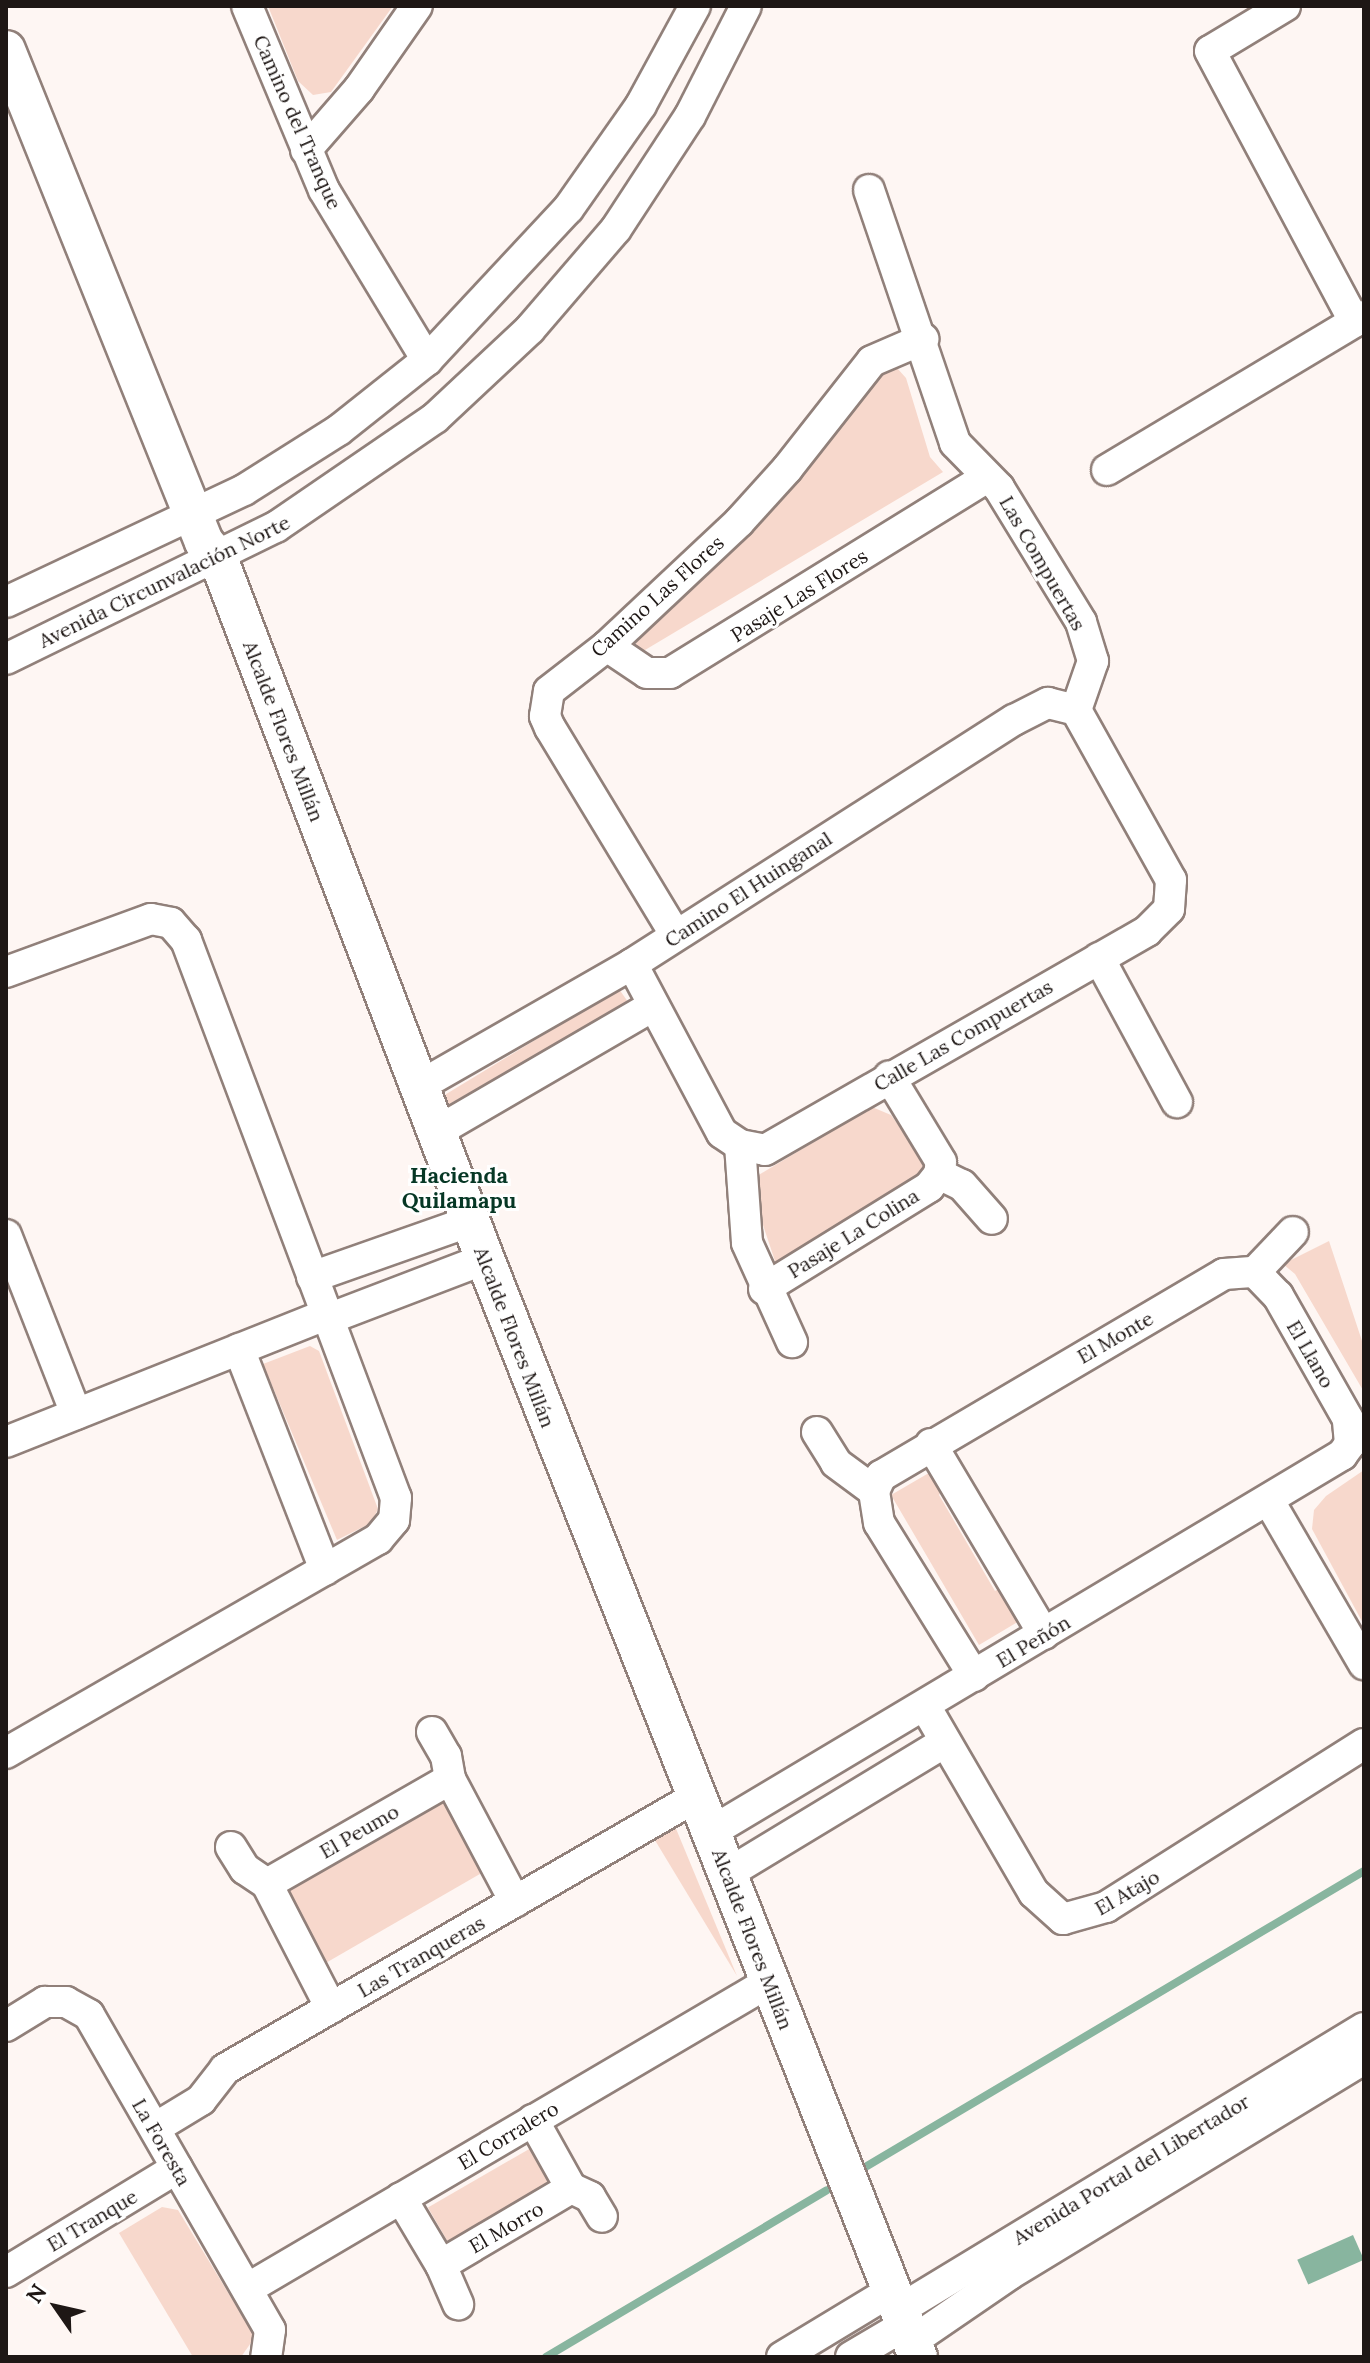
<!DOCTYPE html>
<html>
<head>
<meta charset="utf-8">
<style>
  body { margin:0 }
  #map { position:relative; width:1370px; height:2363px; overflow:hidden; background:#fef6f3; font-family:Lora,serif }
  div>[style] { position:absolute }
  .green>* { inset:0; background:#f7d8cc; transform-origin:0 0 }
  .water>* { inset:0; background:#88b59f; transform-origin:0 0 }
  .stream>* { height:8px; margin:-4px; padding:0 4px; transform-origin:4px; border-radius:4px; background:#88b59f }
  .roads { filter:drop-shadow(2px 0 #91807a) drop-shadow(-2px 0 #91807a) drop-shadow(0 2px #91807a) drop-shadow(0 -2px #91807a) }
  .minor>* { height:30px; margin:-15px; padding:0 15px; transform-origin:15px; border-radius:15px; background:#fff }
  .tertiary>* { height:38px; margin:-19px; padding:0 19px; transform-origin:19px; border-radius:19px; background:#fff }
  span { translate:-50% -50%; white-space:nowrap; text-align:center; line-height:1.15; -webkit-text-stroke:6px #fff; paint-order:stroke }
  .street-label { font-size:20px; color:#1e1715 }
  .neighbourhood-label { font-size:22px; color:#063725; font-weight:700 }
  .frame { position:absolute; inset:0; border:8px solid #1e1715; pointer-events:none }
  .north { position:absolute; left:16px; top:2267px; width:80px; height:80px; -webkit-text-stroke:6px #fff; paint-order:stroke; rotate:304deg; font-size:22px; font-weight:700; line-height:32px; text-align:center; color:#1e1715 }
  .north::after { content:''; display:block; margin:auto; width:28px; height:36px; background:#1e1715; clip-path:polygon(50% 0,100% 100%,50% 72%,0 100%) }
</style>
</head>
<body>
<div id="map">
  <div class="green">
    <i style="clip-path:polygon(268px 6px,393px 6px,331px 92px,313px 95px,298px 81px)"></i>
    <i style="clip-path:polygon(897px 368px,906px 378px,930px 457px,943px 472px,640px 653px,634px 639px,883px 370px)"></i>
    <i style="clip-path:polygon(619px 989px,628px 1002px,446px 1106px,443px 1096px)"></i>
    <i style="clip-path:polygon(872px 1107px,891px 1115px,926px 1163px,915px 1180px,776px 1264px,756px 1204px,757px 1176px)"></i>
    <i style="clip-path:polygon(1329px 1241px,1364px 1347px,1364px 1392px,1295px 1274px,1283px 1264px)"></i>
    <i style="clip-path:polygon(310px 1346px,319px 1351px,378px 1509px,371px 1523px,337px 1540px,263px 1364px)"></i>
    <i style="clip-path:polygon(934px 1470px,944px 1487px,939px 1495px,995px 1591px,1002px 1587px,1021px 1620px,979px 1645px,891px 1495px)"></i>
    <i style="clip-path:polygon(1364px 1470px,1364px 1625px,1312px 1529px,1314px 1510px,1326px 1496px)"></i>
    <i style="left:447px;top:1789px;width:90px;height:198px;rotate:60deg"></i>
    <i style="clip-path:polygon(672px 1819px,737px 1976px,650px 1832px)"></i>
    <i style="left:531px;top:2148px;width:44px;height:119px;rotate:60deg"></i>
    <i style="clip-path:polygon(162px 2207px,178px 2210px,255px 2337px,241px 2357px,193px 2357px,119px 2233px)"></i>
  </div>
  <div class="water">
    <i style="left:1353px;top:2235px;width:27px;height:61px;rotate:66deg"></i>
  </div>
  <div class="stream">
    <i style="left:867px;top:2166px;width:578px;rotate:-30.69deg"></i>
    <i style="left:546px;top:2357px;width:326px;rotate:-30.7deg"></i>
  </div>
  <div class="roads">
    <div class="minor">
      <i style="left:247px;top:6px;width:199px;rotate:67.3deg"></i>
      <i style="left:324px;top:190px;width:199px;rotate:58.8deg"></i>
      <i style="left:1285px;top:6px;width:87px;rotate:149deg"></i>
      <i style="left:1210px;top:51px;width:307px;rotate:61.9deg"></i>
      <i style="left:306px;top:150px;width:81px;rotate:-49deg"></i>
      <i style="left:359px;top:89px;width:101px;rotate:-55.1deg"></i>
      <i style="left:869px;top:190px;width:267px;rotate:71.2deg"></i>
      <i style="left:955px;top:443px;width:63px;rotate:45.6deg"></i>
      <i style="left:999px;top:488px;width:157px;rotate:58.5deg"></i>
      <i style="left:1081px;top:622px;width:41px;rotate:72.9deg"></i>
      <i style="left:1093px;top:661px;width:52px;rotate:109.1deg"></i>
      <i style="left:1107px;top:470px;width:300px;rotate:-30.9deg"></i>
      <i style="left:6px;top:602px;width:263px;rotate:-25.2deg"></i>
      <i style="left:244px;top:490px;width:112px;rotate:-32.3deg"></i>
      <i style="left:339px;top:430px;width:112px;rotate:-38.5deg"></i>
      <i style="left:427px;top:360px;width:207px;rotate:-47deg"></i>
      <i style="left:568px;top:209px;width:127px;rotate:-54.9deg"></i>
      <i style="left:641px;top:105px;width:113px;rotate:-61.4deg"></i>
      <i style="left:607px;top:646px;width:48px;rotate:34deg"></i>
      <i style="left:647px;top:673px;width:23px"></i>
      <i style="left:670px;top:673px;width:373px;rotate:-31.7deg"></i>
      <i style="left:6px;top:659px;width:301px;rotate:-26.1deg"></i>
      <i style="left:276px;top:527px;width:193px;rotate:-34.4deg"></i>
      <i style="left:435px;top:418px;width:130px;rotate:-43.1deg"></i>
      <i style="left:530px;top:329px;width:132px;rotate:-49.3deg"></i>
      <i style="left:616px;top:229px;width:135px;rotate:-56.8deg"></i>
      <i style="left:690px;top:116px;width:123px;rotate:-63deg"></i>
      <i style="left:675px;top:934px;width:241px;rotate:-121.2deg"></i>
      <i style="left:550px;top:728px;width:13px;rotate:-113deg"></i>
      <i style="left:545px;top:716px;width:25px;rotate:-81deg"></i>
      <i style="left:549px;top:691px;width:73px;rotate:-37.8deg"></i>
      <i style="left:607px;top:646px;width:181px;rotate:-43.2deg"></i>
      <i style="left:739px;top:522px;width:72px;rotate:-47.8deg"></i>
      <i style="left:787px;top:469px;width:137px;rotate:-51.8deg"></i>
      <i style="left:872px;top:361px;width:56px;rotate:-23.3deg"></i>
      <i style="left:1099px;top:958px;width:164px;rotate:61.6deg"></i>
      <i style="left:632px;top:964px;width:191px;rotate:62deg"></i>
      <i style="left:722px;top:1133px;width:22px;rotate:34deg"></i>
      <i style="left:740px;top:1145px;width:25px;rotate:11deg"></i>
      <i style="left:765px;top:1150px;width:440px;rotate:-29.8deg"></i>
      <i style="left:1147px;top:931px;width:31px;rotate:-45deg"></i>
      <i style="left:1169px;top:909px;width:29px;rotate:-86deg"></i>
      <i style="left:1171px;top:880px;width:195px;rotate:-119.2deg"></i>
      <i style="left:6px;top:972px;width:154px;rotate:-20.1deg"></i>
      <i style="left:151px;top:919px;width:20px;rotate:11deg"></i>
      <i style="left:171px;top:923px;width:23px;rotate:49deg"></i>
      <i style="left:186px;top:940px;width:596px;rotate:69.38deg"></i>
      <i style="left:396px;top:1498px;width:22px;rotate:95deg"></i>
      <i style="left:394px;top:1520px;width:25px;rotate:130deg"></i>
      <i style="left:378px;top:1539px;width:429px;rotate:150.1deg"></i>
      <i style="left:421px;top:1085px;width:243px;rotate:-29.8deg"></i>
      <i style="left:632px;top:964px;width:453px;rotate:-32.6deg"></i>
      <i style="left:1014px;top:720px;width:38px;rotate:-27deg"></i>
      <i style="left:1048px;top:703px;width:29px;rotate:14deg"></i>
      <i style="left:438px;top:1131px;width:249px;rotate:-30.2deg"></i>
      <i style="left:740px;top:1145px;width:98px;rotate:85.9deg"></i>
      <i style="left:747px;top:1243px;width:109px;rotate:65.6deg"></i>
      <i style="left:939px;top:1174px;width:25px;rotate:26deg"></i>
      <i style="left:962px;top:1185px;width:45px;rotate:48.6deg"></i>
      <i style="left:6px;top:1235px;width:192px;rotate:68.6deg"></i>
      <i style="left:1255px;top:1272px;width:55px;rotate:-46.5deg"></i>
      <i style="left:312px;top:1277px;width:169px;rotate:-19.4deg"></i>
      <i style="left:764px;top:1289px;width:194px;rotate:-31.7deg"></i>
      <i style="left:929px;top:1187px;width:16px;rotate:-52deg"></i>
      <i style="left:939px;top:1174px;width:12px;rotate:-81deg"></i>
      <i style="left:941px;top:1162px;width:100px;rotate:-121.2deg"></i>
      <i style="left:328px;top:1319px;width:168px;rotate:-20.9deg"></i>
      <i style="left:239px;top:1349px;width:237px;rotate:68.7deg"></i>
      <i style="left:817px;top:1432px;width:36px;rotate:58deg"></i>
      <i style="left:836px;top:1463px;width:47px;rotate:36.4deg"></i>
      <i style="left:6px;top:1442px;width:346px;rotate:-21.7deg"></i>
      <i style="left:931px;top:1444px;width:221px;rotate:59.3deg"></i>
      <i style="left:1269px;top:1501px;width:189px;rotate:59.8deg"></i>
      <i style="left:974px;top:1676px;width:180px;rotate:-121.8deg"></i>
      <i style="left:879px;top:1523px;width:32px;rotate:-99deg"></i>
      <i style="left:874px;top:1491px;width:17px;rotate:-65deg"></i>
      <i style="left:881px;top:1476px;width:398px;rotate:-30.5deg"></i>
      <i style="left:1224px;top:1274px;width:31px;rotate:-4deg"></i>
      <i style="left:925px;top:1706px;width:216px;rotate:59.8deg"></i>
      <i style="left:1034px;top:1893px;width:39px;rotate:42deg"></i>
      <i style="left:1063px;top:1919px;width:45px;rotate:-15.6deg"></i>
      <i style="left:1106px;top:1907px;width:305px;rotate:-32.3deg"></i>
      <i style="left:432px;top:1732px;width:28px;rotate:60deg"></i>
      <i style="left:446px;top:1756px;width:23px;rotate:80deg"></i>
      <i style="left:711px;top:1832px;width:735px;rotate:-30.86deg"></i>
      <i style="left:1342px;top:1455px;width:14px;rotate:-54deg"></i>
      <i style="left:1350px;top:1444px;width:25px;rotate:-95deg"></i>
      <i style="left:1348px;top:1419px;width:142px;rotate:-119.6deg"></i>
      <i style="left:1278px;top:1296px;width:33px;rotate:-134deg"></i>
      <i style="left:231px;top:1847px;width:26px;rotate:58deg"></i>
      <i style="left:245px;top:1869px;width:27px;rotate:34deg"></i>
      <i style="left:727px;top:1874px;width:255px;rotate:-31.2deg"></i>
      <i style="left:331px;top:2008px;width:140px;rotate:-117.3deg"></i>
      <i style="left:267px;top:1884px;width:211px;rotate:-29.8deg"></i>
      <i style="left:450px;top:1779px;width:139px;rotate:62.1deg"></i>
      <i style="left:6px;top:2026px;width:46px;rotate:-31.6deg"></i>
      <i style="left:45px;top:2002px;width:21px"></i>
      <i style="left:66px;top:2002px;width:26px;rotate:29deg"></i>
      <i style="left:89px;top:2015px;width:363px;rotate:60.1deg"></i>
      <i style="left:270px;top:2330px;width:27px;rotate:98deg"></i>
      <i style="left:155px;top:2128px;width:54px;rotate:-31.3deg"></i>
      <i style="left:201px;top:2100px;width:39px;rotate:-52deg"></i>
      <i style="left:225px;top:2069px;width:547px;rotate:-30.03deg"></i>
      <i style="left:571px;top:2188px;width:21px;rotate:25deg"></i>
      <i style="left:590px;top:2197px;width:23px;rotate:59deg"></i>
      <i style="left:401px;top:2198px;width:78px;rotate:59.2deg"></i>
      <i style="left:441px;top:2265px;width:151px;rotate:-30.6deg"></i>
      <i style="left:571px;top:2188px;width:78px;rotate:-119.2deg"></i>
      <i style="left:441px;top:2265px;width:43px;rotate:66.4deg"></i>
      <i style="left:6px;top:2272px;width:200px;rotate:-31.3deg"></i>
      <i style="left:247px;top:2289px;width:606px;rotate:-30.46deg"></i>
      <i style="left:899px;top:2310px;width:544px;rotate:-31.23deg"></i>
      <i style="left:911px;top:2342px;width:120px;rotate:-34.5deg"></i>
      <i style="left:1010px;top:2274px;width:414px;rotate:-31.3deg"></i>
      <i style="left:782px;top:2357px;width:127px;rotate:-31.2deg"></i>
      <i style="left:851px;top:2357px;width:63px;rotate:-30.7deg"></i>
    </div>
    <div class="tertiary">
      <i style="left:6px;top:50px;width:530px;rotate:68.08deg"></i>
      <i style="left:204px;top:542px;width:21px;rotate:49deg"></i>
      <i style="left:218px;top:558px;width:750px;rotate:69.15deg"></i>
      <i style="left:485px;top:1259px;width:1180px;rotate:68.48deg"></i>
    </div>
  </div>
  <div class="street-label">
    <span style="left:298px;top:122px;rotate:66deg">Camino del Tranque</span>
    <span style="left:1043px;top:563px;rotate:60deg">Las Compuertas</span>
    <span style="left:164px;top:581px;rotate:-26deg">Avenida Circunvalación Norte</span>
    <span style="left:799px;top:595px;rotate:-32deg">Pasaje Las Flores</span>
    <span style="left:657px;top:596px;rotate:-42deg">Camino Las Flores</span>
    <span style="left:284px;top:731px;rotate:69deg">Alcalde Flores Millán</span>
    <span style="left:748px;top:889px;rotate:-33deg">Camino El Huinganal</span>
    <span style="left:963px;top:1035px;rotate:-30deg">Calle Las Compuertas</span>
    <span style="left:853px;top:1233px;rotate:-32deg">Pasaje La Colina</span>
    <span style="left:515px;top:1337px;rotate:69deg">Alcalde Flores Millán</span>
    <span style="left:1115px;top:1337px;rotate:-30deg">El Monte</span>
    <span style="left:1311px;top:1354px;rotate:60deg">El Llano</span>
    <span style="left:1033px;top:1641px;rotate:-31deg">El Peñón</span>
    <span style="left:359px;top:1831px;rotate:-30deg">El Peumo</span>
    <span style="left:1127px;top:1892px;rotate:-30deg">El Atajo</span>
    <span style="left:753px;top:1939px;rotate:69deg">Alcalde Flores Millán</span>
    <span style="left:421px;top:1956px;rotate:-30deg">Las Tranqueras</span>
    <span style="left:508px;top:2135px;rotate:-31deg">El Corralero</span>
    <span style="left:162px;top:2142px;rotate:60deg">La Foresta</span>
    <span style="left:1131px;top:2169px;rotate:-31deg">Avenida Portal del Libertador</span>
    <span style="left:92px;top:2220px;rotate:-31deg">El Tranque</span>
    <span style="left:506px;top:2227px;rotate:-30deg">El Morro</span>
  </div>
  <div class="neighbourhood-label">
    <span style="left:459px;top:1188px">Hacienda<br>Quilamapu</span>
  </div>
  <div class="frame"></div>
  <div class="north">N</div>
</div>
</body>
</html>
